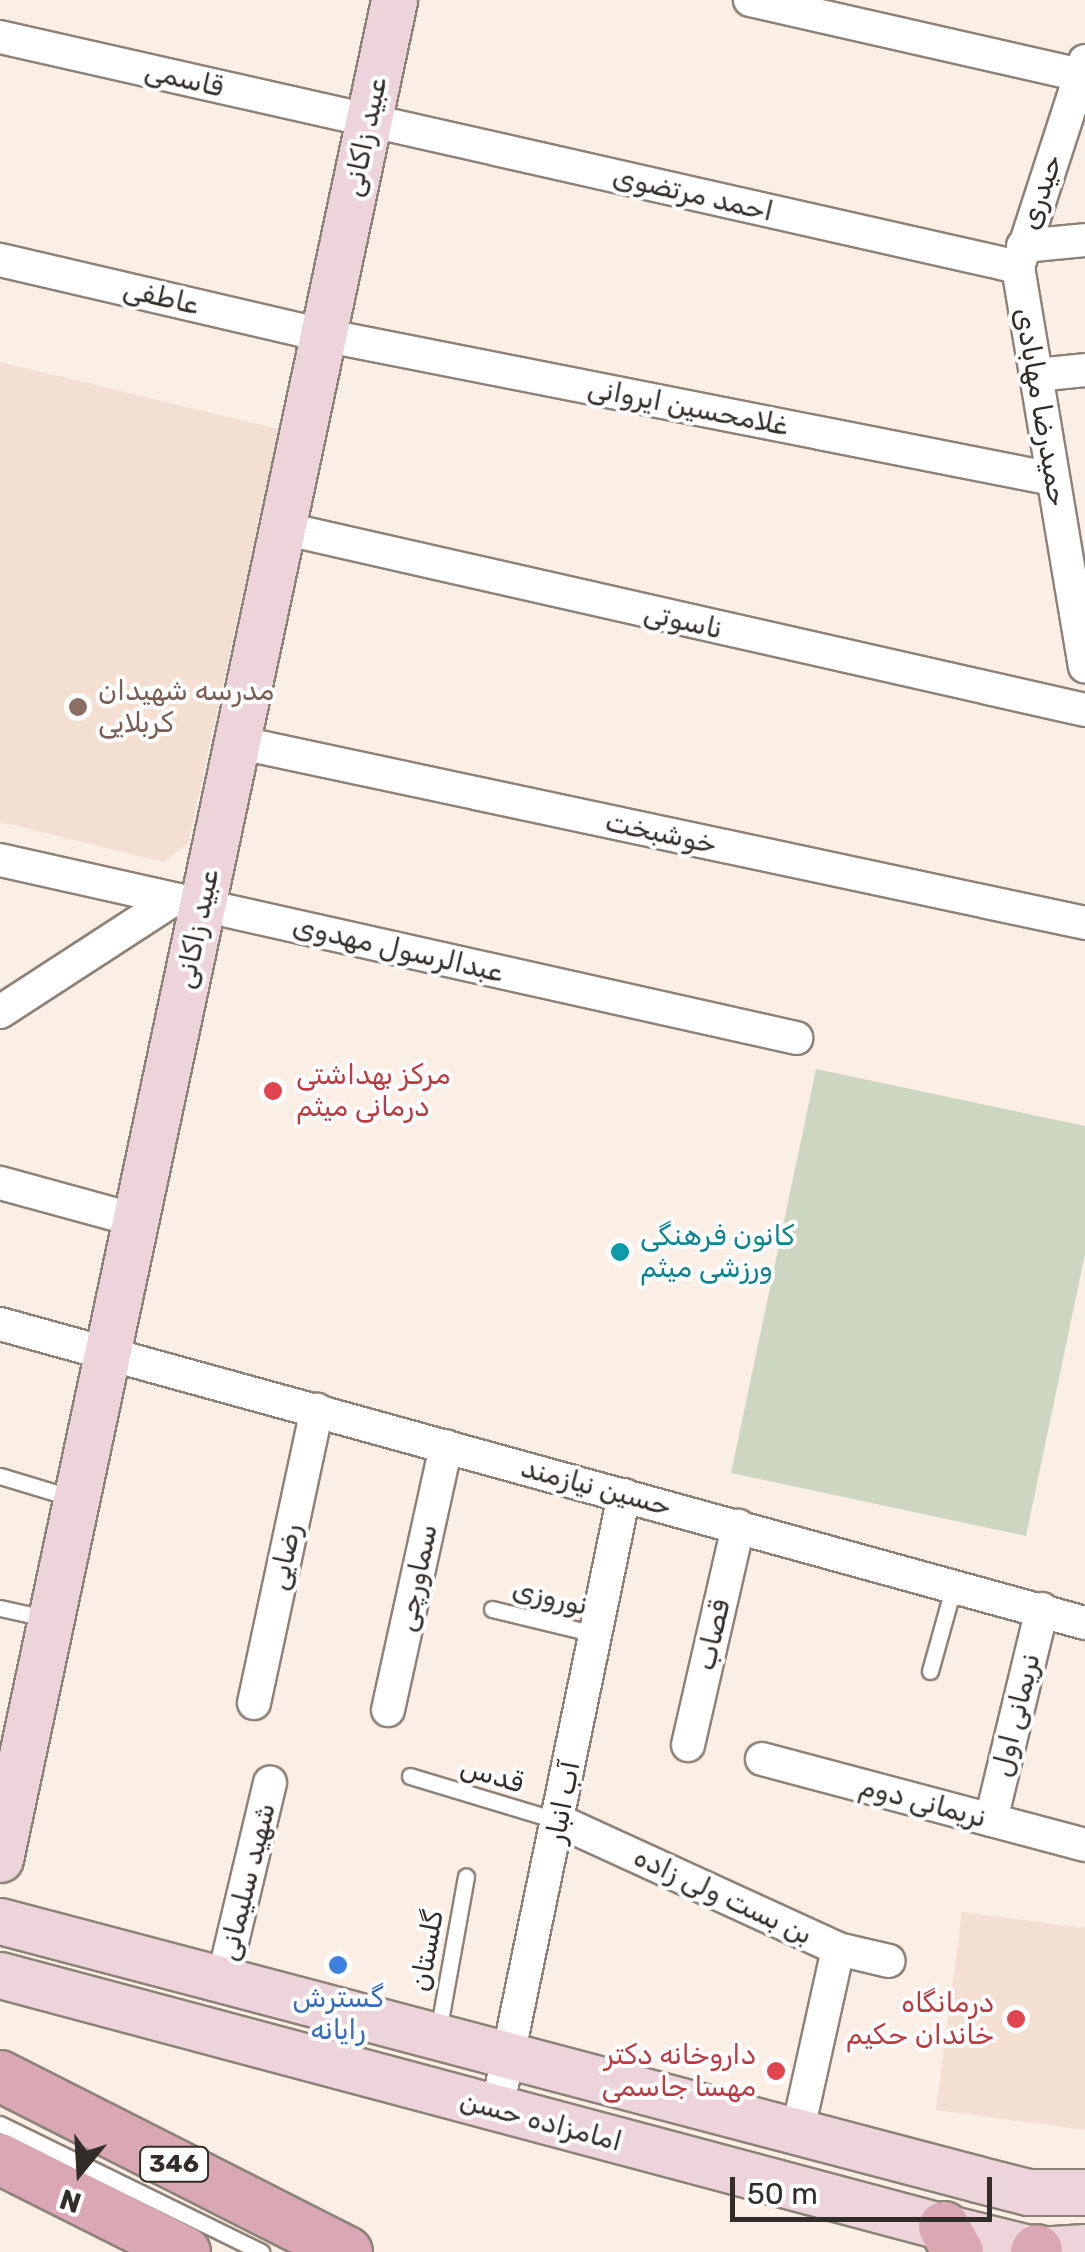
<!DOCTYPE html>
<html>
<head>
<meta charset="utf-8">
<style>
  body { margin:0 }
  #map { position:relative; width:1085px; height:2252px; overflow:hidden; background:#fbeee4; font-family:Rubik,"Noto Sans Arabic",sans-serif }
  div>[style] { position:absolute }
  .built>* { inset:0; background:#f3e0d2 }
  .green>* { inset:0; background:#cdd6c0 }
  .roads { filter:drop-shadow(2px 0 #8d8279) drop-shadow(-2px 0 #8d8279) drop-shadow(0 2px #8d8279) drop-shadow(0 -2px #8d8279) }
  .lane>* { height:15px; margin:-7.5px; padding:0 7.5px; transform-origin:7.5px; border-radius:7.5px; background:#fff }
  .street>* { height:32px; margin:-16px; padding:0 16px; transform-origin:16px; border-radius:16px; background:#fff }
  .secondary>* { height:45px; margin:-22.5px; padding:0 22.5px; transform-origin:22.5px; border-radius:22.5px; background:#edd4da }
  .primary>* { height:50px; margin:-25px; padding:0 25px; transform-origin:25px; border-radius:25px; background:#daa8b5 }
  .dots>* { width:28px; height:28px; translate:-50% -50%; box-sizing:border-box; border:5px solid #fff; border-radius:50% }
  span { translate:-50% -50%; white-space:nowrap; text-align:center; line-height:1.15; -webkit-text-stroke:8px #fff; paint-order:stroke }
  .shield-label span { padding:2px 8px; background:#fff; border:2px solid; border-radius:8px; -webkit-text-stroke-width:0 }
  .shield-label { font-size:25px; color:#322d29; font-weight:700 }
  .street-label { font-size:28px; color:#322d29 }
  .education-label { font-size:28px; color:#785e54 }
  .left { translate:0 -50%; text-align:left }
  .health-label { font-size:28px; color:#be3a42 }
  .right { translate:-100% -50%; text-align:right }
  .culture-label { font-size:28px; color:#0d838f }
  .shop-label { font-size:28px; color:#366cbe }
  .north { position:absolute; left:30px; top:2122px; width:100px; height:100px; -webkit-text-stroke:8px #fff; paint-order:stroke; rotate:198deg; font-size:28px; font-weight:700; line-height:40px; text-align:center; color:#322d29 }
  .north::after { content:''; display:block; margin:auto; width:35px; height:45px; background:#322d29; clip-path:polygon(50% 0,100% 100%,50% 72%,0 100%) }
  .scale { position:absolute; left:730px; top:2177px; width:262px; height:45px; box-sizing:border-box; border:5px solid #322d29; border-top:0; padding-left:12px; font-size:30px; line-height:35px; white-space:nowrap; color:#322d29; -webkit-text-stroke:8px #fff; paint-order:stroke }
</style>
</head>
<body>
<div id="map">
  <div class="built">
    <i style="clip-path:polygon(0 362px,279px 429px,188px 844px,163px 862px,0 822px)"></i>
    <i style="clip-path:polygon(962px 1912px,1085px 1928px,1085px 2130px,936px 2110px)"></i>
  </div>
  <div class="green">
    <i style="clip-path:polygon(816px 1069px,1085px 1126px,1085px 1254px,1026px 1536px,731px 1473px)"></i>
  </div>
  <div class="roads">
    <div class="lane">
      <i style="left:0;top:1476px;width:76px;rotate:16.8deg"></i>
      <i style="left:0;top:1608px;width:46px;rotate:12.5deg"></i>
      <i style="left:492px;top:1609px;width:106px;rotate:13.6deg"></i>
      <i style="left:930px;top:1671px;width:89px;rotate:-74.4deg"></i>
      <i style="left:410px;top:1776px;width:156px;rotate:16.8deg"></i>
      <i style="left:438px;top:2032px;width:158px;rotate:-79.8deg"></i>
      <i style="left:0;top:2124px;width:291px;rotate:26.1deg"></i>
    </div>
    <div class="street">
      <i style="left:750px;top:0;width:338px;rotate:12.8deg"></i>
      <i style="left:0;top:37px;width:1044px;rotate:12.73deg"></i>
      <i style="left:1085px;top:61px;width:217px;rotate:108deg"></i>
      <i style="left:1018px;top:267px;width:405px;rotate:80.5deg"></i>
      <i style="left:1023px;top:246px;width:62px;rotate:-5.5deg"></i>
      <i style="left:0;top:260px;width:332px;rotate:13.1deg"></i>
      <i style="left:323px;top:335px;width:744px;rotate:11.16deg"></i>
      <i style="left:1036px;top:375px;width:49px;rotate:-5.8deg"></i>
      <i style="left:282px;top:528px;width:823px;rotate:12.77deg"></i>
      <i style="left:236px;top:742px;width:868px;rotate:12.03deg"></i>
      <i style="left:0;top:860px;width:816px;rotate:12.6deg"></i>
      <i style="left:0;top:1012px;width:207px;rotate:-33deg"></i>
      <i style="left:0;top:1183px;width:140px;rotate:15.3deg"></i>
      <i style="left:0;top:1324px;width:1125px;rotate:15.41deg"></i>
      <i style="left:254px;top:1703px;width:300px;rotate:-77.9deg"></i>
      <i style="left:388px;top:1710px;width:270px;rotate:-77.6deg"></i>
      <i style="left:688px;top:1745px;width:225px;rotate:-77.1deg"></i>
      <i style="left:762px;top:1759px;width:334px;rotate:14.9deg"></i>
      <i style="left:991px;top:1820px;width:217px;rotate:-76.4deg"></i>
      <i style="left:559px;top:1821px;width:307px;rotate:24.6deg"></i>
      <i style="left:838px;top:1949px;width:52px;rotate:13.2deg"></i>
      <i style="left:223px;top:1980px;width:203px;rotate:-76.6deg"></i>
      <i style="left:497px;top:2109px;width:627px;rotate:-78.31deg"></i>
      <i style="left:797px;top:2134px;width:189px;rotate:-77.5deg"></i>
    </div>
    <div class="secondary">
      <i style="left:0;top:1859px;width:1900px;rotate:-78.03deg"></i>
      <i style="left:0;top:1921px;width:1010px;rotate:14.79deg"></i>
      <i style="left:977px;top:2179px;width:53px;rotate:14.3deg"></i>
      <i style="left:1028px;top:2192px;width:57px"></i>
      <i style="left:0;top:1975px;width:977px;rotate:14.95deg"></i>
      <i style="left:944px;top:2227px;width:96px;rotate:13.9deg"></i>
      <i style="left:1037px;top:2250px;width:48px;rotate:-3.6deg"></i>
    </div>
    <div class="primary">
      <i style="left:0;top:2076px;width:389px;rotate:26.9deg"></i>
      <i style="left:0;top:2159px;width:207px;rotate:26.7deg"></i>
      <i style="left:944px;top:2227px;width:29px;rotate:61deg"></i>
      <i style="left:1036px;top:2252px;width:2px;rotate:-63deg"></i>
    </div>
  </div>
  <div class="dots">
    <i style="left:78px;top:707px;background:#8d6e63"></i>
    <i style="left:273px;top:1091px;background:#e0444e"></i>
    <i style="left:620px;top:1252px;background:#0f9aa8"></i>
    <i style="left:338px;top:1965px;background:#3f7fe0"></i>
    <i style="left:1016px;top:2019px;background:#e0444e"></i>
    <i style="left:776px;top:2071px;background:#e0444e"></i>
  </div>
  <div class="shield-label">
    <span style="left:174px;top:2164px">346</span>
  </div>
  <div class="street-label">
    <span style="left:184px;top:79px;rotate:13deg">قاسمی</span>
    <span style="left:365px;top:137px;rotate:-78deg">عبید زاکانی</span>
    <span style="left:1041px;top:192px;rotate:-71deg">حیدری</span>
    <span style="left:693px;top:194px;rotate:13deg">احمد مرتضوی</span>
    <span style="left:161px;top:297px;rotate:13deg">عاطفی</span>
    <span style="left:688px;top:407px;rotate:11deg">غلامحسین ایروانی</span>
    <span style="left:1041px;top:407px;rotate:80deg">حمیدرضا مهابادی</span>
    <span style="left:683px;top:621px;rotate:13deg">ناسوتی</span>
    <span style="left:661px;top:833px;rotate:12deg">خوشبخت</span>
    <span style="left:197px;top:929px;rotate:-78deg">عبید زاکانی</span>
    <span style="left:398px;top:949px;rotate:13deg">عبدالرسول مهدوی</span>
    <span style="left:596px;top:1487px;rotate:15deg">حسین نیازمند</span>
    <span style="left:285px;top:1557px;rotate:-78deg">رضایی</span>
    <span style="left:417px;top:1578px;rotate:-78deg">سماورچی</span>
    <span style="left:550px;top:1597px;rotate:14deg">نوروزی</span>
    <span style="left:713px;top:1635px;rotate:-77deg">قصاب</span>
    <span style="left:1016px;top:1715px;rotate:-76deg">نریمانی اول</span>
    <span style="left:492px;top:1775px;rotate:17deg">قدس</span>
    <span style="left:563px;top:1802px;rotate:-79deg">آب انبار</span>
    <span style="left:923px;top:1802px;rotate:15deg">نریمانی دوم</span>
    <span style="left:247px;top:1882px;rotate:-76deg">شهید سلیمانی</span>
    <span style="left:723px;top:1896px;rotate:25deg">بن بست ولی زاده</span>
    <span style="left:427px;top:1951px;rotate:-80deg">گلستان</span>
    <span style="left:541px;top:2121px;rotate:15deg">امامزاده حسن</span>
  </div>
  <div class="education-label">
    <span class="left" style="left:98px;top:707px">مدرسه شهیدان<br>کربلایی</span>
  </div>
  <div class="health-label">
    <span class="left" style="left:296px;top:1091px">مرکز بهداشتی<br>درمانی میثم</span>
    <span class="right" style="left:994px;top:2019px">درمانگاه<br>خاندان حکیم</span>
    <span class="right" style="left:756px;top:2071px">داروخانه دکتر<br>مهسا جاسمی</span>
  </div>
  <div class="culture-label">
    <span class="left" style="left:640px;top:1252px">کانون فرهنگی<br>ورزشی میثم</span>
  </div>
  <div class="shop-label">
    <span style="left:338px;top:2014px">گسترش<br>رایانه</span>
  </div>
  <div class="north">N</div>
  <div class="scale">50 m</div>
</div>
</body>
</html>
